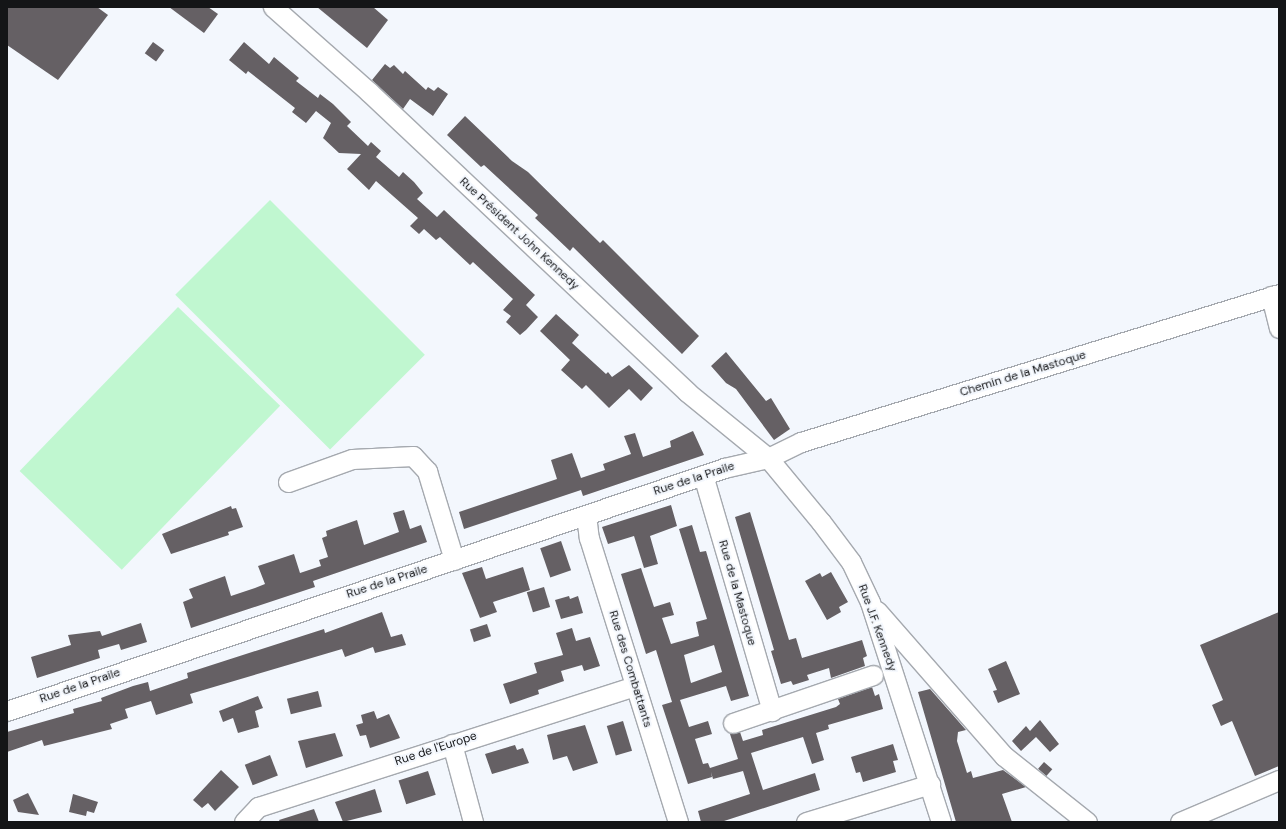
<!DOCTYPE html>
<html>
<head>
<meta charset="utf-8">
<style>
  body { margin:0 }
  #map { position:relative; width:1286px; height:829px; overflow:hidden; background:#f3f7fd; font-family:"DM Sans",sans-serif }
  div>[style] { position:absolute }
  .green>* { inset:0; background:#c0f7d0; transform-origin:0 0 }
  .building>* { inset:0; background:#656064; transform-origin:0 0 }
  .roads { filter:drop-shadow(1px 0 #a5a9af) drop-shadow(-1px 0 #a5a9af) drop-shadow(0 1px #a5a9af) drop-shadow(0 -1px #a5a9af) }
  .minor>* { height:19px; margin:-9.5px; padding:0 9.5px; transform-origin:9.5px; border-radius:9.5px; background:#fff }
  span { translate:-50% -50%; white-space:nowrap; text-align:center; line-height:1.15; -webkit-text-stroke:4px #f3f7fd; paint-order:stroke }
  .street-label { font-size:12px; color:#141517 }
  .frame { position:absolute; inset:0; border:8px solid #141517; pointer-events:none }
</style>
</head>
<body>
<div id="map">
  <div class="green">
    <i style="left:270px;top:200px;width:219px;height:134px;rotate:45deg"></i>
    <i style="left:178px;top:307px;width:142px;height:228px;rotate:44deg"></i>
  </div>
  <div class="building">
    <i style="clip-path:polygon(7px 7px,97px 7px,108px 15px,58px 80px,7px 45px)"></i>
    <i style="clip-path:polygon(169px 7px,208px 7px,218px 14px,204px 33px)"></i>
    <i style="clip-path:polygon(317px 7px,373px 7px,388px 20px,367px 48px)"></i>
    <i style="left:153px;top:42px;width:14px;height:14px;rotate:36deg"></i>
    <i style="clip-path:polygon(244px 42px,269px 64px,274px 57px,299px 78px,296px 81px,318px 98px,320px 94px,333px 104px,351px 122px,347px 126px,368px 146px,371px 142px,381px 151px,376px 157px,399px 177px,403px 172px,414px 182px,423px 193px,417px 199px,437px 217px,444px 210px,535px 295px,526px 305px,538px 317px,526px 330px,520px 335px,506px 322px,511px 316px,503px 310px,513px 299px,473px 262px,470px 265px,440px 237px,436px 240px,424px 229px,419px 234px,410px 226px,418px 218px,376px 181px,369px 190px,347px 169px,361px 154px,339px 153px,323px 138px,331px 123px,316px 111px,306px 123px,292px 112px,295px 108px,248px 71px,246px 74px,229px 60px)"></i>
    <i style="clip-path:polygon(385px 64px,390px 68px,394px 65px,403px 74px,405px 71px,426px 90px,428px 87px,434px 91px,438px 87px,448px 94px,433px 116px,410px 99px,403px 109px,372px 80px)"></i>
    <i style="clip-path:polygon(465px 116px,512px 161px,528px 172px,600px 243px,603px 240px,699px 336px,682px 354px,573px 247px,570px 251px,550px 232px,535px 218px,538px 215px,484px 165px,481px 167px,447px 135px)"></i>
    <i style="clip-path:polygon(556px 314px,579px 335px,572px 343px,606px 374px,608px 372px,612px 377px,629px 365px,653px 388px,641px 401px,629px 389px,609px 408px,586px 385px,582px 389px,561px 370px,570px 360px,540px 331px)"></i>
    <i style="clip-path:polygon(726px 352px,766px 401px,771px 398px,790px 429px,774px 440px,736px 389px,726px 383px,711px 366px)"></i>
    <i style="clip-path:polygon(693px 431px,704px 455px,583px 496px,581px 490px,464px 529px,459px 512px,557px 479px,551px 460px,572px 453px,581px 478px,605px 470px,603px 464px,631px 454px,624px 436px,635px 433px,643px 457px,671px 447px,670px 441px)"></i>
    <i style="clip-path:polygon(671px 505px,677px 526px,650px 536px,658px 564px,644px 568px,634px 536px,608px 544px,602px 527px)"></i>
    <i style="clip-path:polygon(231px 506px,232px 509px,236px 508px,243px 527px,228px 532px,229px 535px,171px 554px,162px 534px)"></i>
    <i style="clip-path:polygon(404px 510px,410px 529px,421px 525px,427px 542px,313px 581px,315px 587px,191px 628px,183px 602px,193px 598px,189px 589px,225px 576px,231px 596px,255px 588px,265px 584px,258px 566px,294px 554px,300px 573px,321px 566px,319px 560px,328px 557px,322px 538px,327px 536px,326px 531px,357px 520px,364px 545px,399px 532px,393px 513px)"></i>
    <i style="clip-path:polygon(750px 512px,789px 640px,796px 638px,802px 658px,862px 640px,867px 656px,863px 658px,865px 666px,831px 678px,829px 668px,807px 675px,809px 680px,793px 685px,791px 681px,781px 684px,771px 651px,774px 650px,735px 517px)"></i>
    <i style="clip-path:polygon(evenodd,692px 525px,700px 552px,706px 551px,749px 696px,731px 701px,726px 686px,680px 700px,689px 727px,708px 721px,712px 734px,695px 739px,703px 764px,708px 763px,710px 768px,738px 759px,730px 734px,740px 732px,743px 741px,763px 735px,762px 730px,836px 707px,840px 704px,838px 699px,872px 687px,875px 696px,879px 694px,883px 709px,828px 725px,829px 729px,816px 733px,824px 760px,812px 764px,803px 737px,751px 753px,763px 790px,815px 773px,820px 790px,721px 822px,701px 822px,698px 811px,750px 794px,743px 771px,713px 779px,711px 772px,712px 777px,688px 784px,662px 705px,672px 702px,656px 650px,646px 654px,621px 574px,641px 568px,654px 607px,670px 602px,674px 615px,662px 618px,671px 644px,699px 636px,696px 622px,707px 619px,679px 529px,692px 525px,714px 645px,722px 672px,691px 683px,684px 655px,714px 645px)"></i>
    <i style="left:561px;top:541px;width:31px;height:22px;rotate:71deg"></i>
    <i style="clip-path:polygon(482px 567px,486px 579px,523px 567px,530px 590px,493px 602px,497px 612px,480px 618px,462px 573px)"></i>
    <i style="clip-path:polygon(831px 572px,848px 602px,839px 607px,841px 612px,827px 620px,805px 581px,820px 573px,822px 577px)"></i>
    <i style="left:544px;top:587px;width:21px;height:18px;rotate:73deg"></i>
    <i style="clip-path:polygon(569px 596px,570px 599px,578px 596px,583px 613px,561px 619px,555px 600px)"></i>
    <i style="clip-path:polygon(382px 612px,391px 637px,402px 634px,406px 645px,375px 653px,373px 647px,345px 657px,342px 649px,190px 694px,193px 703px,156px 715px,151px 701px,125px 709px,128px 718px,110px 724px,112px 729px,44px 746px,42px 740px,7px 752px,7px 732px,74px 713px,73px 709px,102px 701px,101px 698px,133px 686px,148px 682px,150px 691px,188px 678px,187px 673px,324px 629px,325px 633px)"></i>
    <i style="clip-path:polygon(1279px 612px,1279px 766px,1255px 776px,1232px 721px,1221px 726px,1212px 705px,1223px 700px,1200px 645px)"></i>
    <i style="clip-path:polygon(141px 623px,147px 642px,121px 650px,119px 644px,98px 650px,100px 658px,37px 678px,31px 657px,71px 645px,68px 635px,100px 631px,102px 636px)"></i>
    <i style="left:487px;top:624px;width:13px;height:18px;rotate:72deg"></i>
    <i style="clip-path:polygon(572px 628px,576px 641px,590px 637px,600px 666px,584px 671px,582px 665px,561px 671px,564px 681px,538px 690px,539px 694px,510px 704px,503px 684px,537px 673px,534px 663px,563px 655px,556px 633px)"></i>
    <i style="clip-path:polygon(1006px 661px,1020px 694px,998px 703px,993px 691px,997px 690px,988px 669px)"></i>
    <i style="clip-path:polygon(930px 689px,966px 730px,958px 732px,957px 741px,967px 773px,971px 771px,973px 778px,1003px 770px,1026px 787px,1002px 794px,1012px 822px,956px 822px,918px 692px)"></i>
    <i style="left:318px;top:691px;width:16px;height:32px;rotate:76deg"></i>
    <i style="clip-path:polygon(258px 696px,263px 708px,255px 711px,259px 727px,238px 733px,233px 718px,223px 722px,219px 711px)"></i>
    <i style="clip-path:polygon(374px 711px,377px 719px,389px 714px,400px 738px,370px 748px,366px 735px,360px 736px,356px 725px,363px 723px,361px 715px)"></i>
    <i style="clip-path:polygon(1040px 720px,1059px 744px,1050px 752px,1036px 737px,1021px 751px,1012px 741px,1026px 726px,1030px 731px)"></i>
    <i style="left:623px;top:721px;width:31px;height:17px;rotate:73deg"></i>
    <i style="clip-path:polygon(585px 725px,598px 763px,573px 771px,567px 756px,553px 760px,547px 735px)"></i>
    <i style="clip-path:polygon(335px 733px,343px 756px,306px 768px,298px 741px)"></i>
    <i style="clip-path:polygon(893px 744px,898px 760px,893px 761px,896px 772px,863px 782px,860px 772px,856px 773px,851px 757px)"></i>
    <i style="clip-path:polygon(515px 745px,517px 750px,523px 748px,529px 763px,492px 774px,485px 754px)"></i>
    <i style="left:270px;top:755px;width:22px;height:27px;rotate:69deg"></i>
    <i style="left:1044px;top:762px;width:11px;height:9px;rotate:41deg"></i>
    <i style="clip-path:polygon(221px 770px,239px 787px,215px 811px,208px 803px,202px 808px,193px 800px)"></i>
    <i style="left:428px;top:771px;width:25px;height:31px;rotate:72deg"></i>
    <i style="clip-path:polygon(375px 789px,382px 812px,343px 822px,335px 802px)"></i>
    <i style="clip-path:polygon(28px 793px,39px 815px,18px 812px,13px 800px)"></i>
    <i style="clip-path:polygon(73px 794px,98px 802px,94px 813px,87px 811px,86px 816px,69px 812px)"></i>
    <i style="clip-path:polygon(314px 809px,319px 822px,280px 822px,279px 820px)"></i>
  </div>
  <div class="roads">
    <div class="minor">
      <i style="left:273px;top:7px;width:128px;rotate:41.5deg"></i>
      <i style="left:369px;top:92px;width:437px;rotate:43.3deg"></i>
      <i style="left:687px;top:392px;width:104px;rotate:39.2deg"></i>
      <i style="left:768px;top:458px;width:83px;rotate:50.4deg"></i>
      <i style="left:821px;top:522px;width:50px;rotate:53.1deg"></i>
      <i style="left:851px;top:562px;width:44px;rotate:64.6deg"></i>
      <i style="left:870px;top:602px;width:231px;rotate:72.1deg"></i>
      <i style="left:1271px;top:296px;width:33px;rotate:76deg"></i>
      <i style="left:703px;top:475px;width:246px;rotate:73.7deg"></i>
      <i style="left:288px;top:482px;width:68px;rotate:-19.8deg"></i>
      <i style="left:352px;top:459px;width:61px;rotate:-2.8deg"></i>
      <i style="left:413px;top:456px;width:21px;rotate:47deg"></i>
      <i style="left:427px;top:471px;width:93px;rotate:73.1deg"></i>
      <i style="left:586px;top:515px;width:23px;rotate:83deg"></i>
      <i style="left:589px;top:538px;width:298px;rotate:72.6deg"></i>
      <i style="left:877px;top:611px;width:193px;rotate:48.8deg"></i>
      <i style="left:1004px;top:756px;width:106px;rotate:38.5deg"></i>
      <i style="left:7px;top:711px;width:757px;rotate:-18.72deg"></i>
      <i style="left:724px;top:468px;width:45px;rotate:-12.8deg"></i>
      <i style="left:768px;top:458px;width:37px;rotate:-26deg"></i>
      <i style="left:801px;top:442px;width:500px;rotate:-17.2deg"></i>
      <i style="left:733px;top:723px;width:148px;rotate:-18.9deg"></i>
      <i style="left:452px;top:744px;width:81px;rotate:74.9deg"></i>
      <i style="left:244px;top:822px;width:21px;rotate:-47deg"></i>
      <i style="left:258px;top:807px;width:395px;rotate:-17.8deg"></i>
      <i style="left:806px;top:822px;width:130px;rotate:-17deg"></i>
      <i style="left:1180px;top:822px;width:108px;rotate:-23deg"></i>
    </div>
  </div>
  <div class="street-label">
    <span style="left:519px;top:234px;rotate:43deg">Rue Président John Kennedy</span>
    <span style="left:1023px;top:374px;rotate:-17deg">Chemin de la Mastoque</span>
    <span style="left:694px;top:479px;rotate:-18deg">Rue de la Praile</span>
    <span style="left:387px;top:582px;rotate:-18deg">Rue de la Praile</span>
    <span style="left:737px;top:593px;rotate:74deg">Rue de la Mastoque</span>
    <span style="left:877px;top:628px;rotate:70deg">Rue J.F. Kennedy</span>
    <span style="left:630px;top:669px;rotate:73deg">Rue des Combattants</span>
    <span style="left:80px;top:686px;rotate:-19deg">Rue de la Praile</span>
    <span style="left:436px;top:749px;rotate:-18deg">Rue de l'Europe</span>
  </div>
  <div class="frame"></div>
</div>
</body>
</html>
